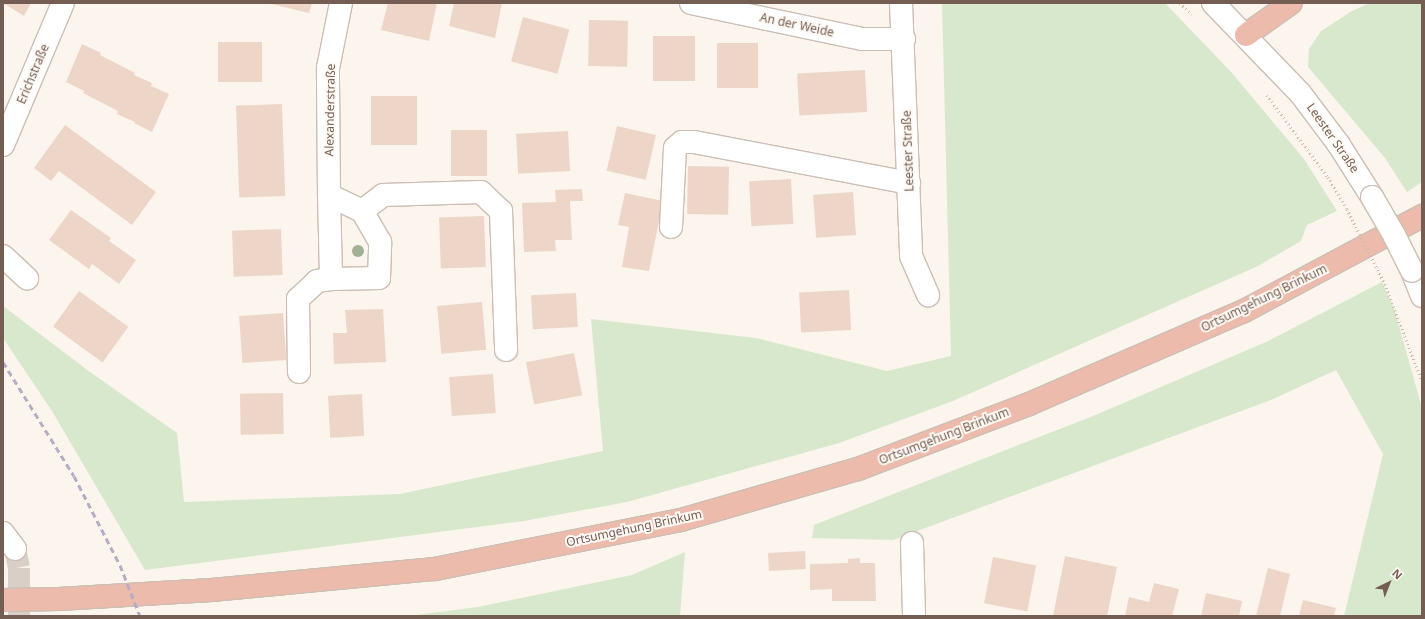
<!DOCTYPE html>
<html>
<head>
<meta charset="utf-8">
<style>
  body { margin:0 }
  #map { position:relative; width:1425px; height:619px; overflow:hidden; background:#fbf5ed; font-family:"Noto Sans",sans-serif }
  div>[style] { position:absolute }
  .green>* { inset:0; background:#d8e8cd }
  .building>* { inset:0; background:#edd6c8; transform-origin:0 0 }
  .minor-tunnel>* { height:22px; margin-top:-11px; transform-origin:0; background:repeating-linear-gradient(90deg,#d9cfc6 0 22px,transparent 0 33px) }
  .path>* { height:2.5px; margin-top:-1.25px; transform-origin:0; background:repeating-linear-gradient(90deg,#d3b9aa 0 1px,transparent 0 4px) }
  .roads { filter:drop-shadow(1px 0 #cdbeb4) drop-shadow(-1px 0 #cdbeb4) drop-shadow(0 1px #cdbeb4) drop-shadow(0 -1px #cdbeb4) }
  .minor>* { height:22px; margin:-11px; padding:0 11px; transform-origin:11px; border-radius:11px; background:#fff }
  .highway>* { height:22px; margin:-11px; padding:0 11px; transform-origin:11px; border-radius:11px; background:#edbbac }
  .rail>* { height:3px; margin-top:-1.5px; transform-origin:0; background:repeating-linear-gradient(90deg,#b8abc5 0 6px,transparent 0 10px) }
  .path-bridge>* { height:2.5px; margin-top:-1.25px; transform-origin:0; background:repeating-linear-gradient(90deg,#d3b9aa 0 1px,transparent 0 4px) }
  .bridges { filter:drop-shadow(1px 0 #cdbeb4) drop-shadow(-1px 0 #cdbeb4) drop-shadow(0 1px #cdbeb4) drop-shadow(0 -1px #cdbeb4) }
  .minor-bridge>* { height:22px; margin:-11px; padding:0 11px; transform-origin:11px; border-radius:11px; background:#fff }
  .trees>* { width:12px; height:12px; margin:-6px; border-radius:50%; background:#a2b094 }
  span { translate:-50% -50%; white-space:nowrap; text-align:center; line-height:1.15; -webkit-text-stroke:4px #fef9f4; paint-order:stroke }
  .street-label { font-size:12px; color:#745d52 }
  .frame { position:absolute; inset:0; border:4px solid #745d52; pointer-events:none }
  .north { position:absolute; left:1369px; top:563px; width:40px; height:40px; -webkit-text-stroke:3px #fef9f4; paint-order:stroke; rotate:43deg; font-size:11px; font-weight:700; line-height:16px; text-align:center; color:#745d52 }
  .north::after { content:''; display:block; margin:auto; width:14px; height:18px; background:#745d52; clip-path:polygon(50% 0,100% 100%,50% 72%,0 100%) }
</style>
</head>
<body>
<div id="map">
  <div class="green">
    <i style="clip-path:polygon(942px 3px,1165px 3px,1232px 73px,1304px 159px,1337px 211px,1307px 225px,1301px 241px,1258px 266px,953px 401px,839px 443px,627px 502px,524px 521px,145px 570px,52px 411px,3px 338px,3px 306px,90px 372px,177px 433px,184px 502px,400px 494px,603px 451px,591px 319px,756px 338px,887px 371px,951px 356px)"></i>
    <i style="clip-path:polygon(1370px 3px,1422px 3px,1422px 182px,1407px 192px,1385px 158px,1308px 67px,1309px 49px,1321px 31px,1352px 11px)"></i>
    <i style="clip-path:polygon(1382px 282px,1394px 308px,1422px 408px,1422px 616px,1344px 616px,1383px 454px,1336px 370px,1271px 400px,893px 540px,812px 538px,814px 525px,1093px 416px,1266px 342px)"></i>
    <i style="clip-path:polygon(685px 552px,680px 616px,408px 616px,478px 607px,632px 575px)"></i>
  </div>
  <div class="building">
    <i style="clip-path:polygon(3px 3px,31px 3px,24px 16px)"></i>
    <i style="clip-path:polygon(267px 3px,312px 3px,309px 13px)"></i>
    <i style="clip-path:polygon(388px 3px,437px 3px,429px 41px,381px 30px)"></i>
    <i style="clip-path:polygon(454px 3px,502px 3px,495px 38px,449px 26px)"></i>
    <i style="left:523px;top:17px;width:48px;height:46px;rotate:15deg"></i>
    <i style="left:589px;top:20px;width:39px;height:46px;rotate:1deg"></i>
    <i style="left:653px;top:36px;width:42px;height:45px"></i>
    <i style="left:218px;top:42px;width:44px;height:40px"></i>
    <i style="left:717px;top:43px;width:41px;height:45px"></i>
    <i style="clip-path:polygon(82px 44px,101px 53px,100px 55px,135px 73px,134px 75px,152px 83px,151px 86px,169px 94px,152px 132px,134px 123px,135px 122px,117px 114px,118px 111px,83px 93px,84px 91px,66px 82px)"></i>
    <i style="left:865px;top:70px;width:42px;height:68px;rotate:87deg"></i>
    <i style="left:417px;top:96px;width:49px;height:46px;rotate:90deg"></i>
    <i style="left:282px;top:104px;width:92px;height:46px;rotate:88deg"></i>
    <i style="clip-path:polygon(65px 125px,156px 192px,132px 225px,59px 171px,51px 181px,34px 168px)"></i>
    <i style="left:617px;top:126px;width:40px;height:46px;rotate:13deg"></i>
    <i style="left:451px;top:130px;width:36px;height:46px"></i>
    <i style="left:568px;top:131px;width:40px;height:52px;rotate:87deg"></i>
    <i style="left:688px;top:166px;width:41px;height:48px;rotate:1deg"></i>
    <i style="left:791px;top:179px;width:45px;height:42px;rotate:87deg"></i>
    <i style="clip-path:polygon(582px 189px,583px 201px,570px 201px,572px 240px,555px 240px,556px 251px,524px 252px,522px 203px,556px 202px,555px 190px)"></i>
    <i style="left:853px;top:192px;width:43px;height:40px;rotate:86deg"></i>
    <i style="clip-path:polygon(625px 193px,663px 201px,649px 271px,622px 267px,629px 227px,618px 225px)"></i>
    <i style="clip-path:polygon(71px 210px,111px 238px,109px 241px,136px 260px,119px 284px,92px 264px,89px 269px,49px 240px)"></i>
    <i style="left:484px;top:216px;width:51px;height:45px;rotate:88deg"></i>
    <i style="left:281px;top:229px;width:46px;height:49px;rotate:88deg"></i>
    <i style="left:849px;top:290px;width:40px;height:50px;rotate:87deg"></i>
    <i style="left:79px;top:291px;width:61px;height:44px;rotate:36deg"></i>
    <i style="left:576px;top:293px;width:34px;height:45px;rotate:87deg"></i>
    <i style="left:482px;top:302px;width:48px;height:45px;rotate:85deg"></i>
    <i style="clip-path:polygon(383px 309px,386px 362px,334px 364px,333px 333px,347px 333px,345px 310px)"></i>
    <i style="left:283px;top:313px;width:47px;height:44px;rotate:86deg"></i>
    <i style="left:574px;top:353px;width:43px;height:49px;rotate:79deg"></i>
    <i style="left:493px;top:374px;width:39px;height:44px;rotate:86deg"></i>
    <i style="left:283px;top:393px;width:41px;height:43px;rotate:89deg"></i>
    <i style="left:362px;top:394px;width:42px;height:34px;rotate:87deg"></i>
    <i style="left:805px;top:551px;width:18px;height:37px;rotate:87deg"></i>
    <i style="clip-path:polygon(1065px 556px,1117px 567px,1107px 616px,1053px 616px)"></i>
    <i style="left:993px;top:557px;width:44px;height:47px;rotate:11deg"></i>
    <i style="clip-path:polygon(860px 558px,860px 563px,875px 563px,876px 601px,832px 601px,832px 589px,810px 590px,810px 564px,848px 563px,848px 559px)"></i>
    <i style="clip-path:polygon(1268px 568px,1290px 574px,1280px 616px,1256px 616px)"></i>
    <i style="clip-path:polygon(1154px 583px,1179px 589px,1172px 616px,1125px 616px,1129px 597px,1149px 602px)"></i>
    <i style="clip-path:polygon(1206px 593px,1242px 601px,1239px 616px,1201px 616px)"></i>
    <i style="clip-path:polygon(1303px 600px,1336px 608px,1334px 616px,1299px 616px)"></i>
  </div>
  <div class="minor-tunnel">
    <i style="left:15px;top:549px;width:19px;rotate:78deg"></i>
    <i style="left:19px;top:568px;width:48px;rotate:90deg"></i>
  </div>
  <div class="path">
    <i style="left:1180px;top:3px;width:16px;rotate:45deg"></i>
    <i style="left:1267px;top:95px;width:102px;rotate:53.4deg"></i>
    <i style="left:1328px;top:177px;width:37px;rotate:59deg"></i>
    <i style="left:1385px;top:284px;width:104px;rotate:69.1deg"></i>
  </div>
  <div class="roads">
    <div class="minor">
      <i style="left:691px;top:3px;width:175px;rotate:11.9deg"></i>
      <i style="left:862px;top:39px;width:42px"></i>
      <i style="left:901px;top:3px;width:253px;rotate:87.7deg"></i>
      <i style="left:911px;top:256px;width:43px;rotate:66.4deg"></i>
      <i style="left:1213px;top:3px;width:125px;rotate:46deg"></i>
      <i style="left:1300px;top:93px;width:65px;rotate:53.1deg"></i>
      <i style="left:1339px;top:145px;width:62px;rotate:57.6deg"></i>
      <i style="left:3px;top:145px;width:154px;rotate:-67.1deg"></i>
      <i style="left:329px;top:195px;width:84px;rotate:88.6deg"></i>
      <i style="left:331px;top:279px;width:48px;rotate:-1.2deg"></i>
      <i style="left:379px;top:278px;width:36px;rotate:-88deg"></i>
      <i style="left:380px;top:242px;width:36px;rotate:-120deg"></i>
      <i style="left:362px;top:211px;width:37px;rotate:-154deg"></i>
      <i style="left:329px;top:195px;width:127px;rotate:-90.5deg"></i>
      <i style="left:328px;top:68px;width:66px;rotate:-78.7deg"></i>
      <i style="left:362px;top:211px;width:26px;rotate:-37deg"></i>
      <i style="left:383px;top:195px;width:98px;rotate:-1.8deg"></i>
      <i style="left:481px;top:192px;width:28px;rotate:44deg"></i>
      <i style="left:501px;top:211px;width:139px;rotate:87.9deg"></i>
      <i style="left:671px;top:227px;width:79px;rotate:-87.1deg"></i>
      <i style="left:675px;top:148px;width:9px;rotate:-41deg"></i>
      <i style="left:682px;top:142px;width:12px"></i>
      <i style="left:694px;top:142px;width:219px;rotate:10.8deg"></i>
      <i style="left:3px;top:256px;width:33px;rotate:43deg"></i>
      <i style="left:1412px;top:271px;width:27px;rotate:68deg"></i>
      <i style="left:299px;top:372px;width:73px;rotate:-90.8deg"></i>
      <i style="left:298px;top:299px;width:26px;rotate:-43deg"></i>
      <i style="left:317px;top:281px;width:14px;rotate:-8deg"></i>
      <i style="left:3px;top:533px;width:20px;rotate:53deg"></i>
      <i style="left:912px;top:543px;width:73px;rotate:88.4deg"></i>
    </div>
    <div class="highway">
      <i style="left:1246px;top:35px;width:55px;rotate:-35.4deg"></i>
      <i style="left:3px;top:600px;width:56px;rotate:-1deg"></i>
      <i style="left:59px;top:599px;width:153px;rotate:-3.4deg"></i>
      <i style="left:212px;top:590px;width:224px;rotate:-5.4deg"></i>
      <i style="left:435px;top:569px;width:251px;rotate:-11.3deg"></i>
      <i style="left:681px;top:520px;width:184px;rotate:-16.1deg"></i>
      <i style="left:858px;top:469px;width:183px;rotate:-20.8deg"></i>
      <i style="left:1029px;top:404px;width:234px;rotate:-23.4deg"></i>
      <i style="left:1244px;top:311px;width:202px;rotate:-28.1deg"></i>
    </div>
  </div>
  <div class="rail">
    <i style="left:3px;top:362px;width:134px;rotate:58.1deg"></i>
    <i style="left:74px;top:476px;width:100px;rotate:62.7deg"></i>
    <i style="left:120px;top:565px;width:55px;rotate:68.6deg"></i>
  </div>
  <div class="path-bridge">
    <i style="left:1347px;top:209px;width:84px;rotate:63.1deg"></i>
  </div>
  <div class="bridges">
    <div class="minor-bridge">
      <i style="left:1372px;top:197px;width:44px;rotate:59.9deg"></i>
      <i style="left:1394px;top:235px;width:40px;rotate:63.4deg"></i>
    </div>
  </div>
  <div class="trees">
    <i style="left:358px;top:251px"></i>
  </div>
  <div class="street-label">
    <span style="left:797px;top:25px;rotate:12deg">An der Weide</span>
    <span style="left:33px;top:74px;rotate:-67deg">Erichstraße</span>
    <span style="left:330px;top:110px;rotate:-89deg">Alexanderstraße</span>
    <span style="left:1333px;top:138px;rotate:55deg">Leester Straße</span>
    <span style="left:908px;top:151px;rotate:-92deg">Leester Straße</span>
    <span style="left:1264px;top:298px;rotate:-26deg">Ortsumgehung Brinkum</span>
    <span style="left:944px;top:436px;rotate:-21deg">Ortsumgehung Brinkum</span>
    <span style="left:634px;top:528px;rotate:-12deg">Ortsumgehung Brinkum</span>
  </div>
  <div class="frame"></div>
  <div class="north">N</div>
</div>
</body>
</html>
